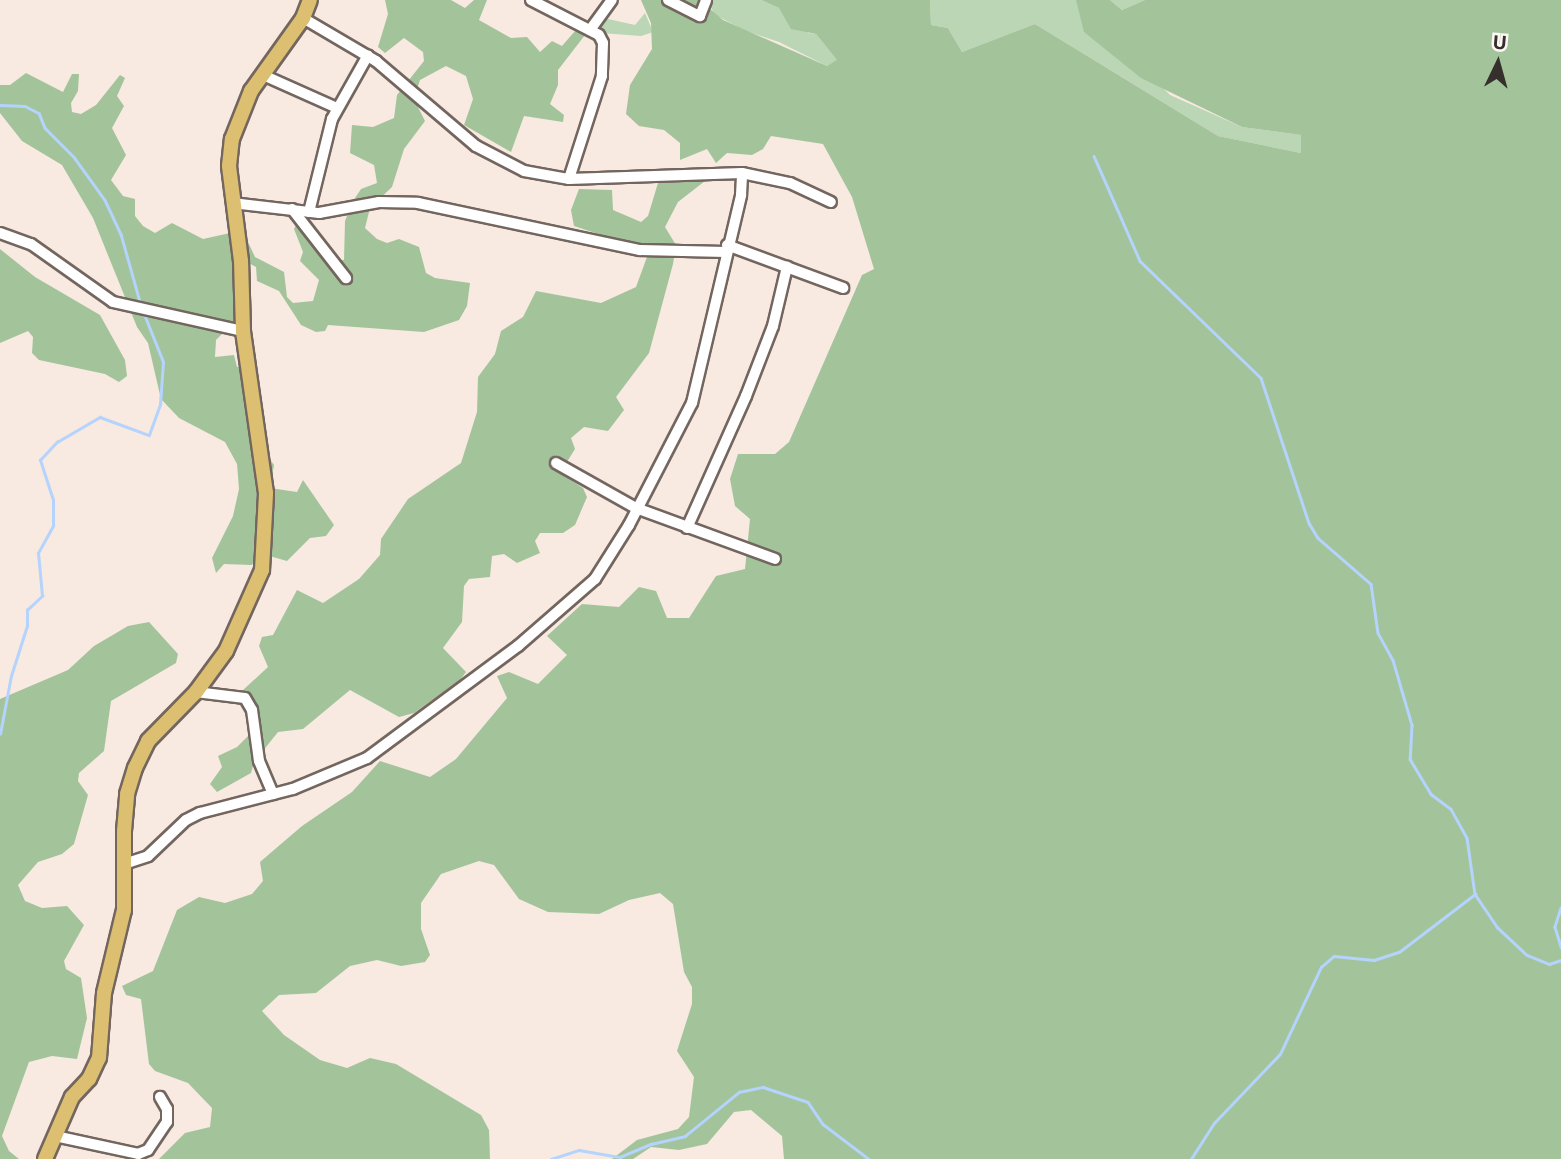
<!DOCTYPE html>
<html>
<head>
<meta charset="utf-8">
<style>
  body { margin:0 }
  #map { position:relative; width:1561px; height:1159px; overflow:hidden; background:#f8e9e1; font-family:"Noto Sans",sans-serif }
  div>[style] { position:absolute }
  .green>* { inset:0; background:#bad6b4 }
  .forest>* { inset:0; background:#a3c49b }
  .stream>* { height:2.5px; margin:-1.25px; padding:0 1.25px; transform-origin:1.25px; border-radius:1.25px; background:#b4d3fd }
  .roads { filter:drop-shadow(2px 0 #73665f) drop-shadow(-2px 0 #73665f) drop-shadow(0 2px #73665f) drop-shadow(0 -2px #73665f) }
  .minor>* { height:10px; margin:-5px; padding:0 5px; transform-origin:5px; border-radius:5px; background:#fff }
  .major>* { height:14px; margin:-7px; padding:0 7px; transform-origin:7px; border-radius:7px; background:#dcbf70 }
  span { translate:-50% -50%; white-space:nowrap; text-align:center; line-height:1.15; -webkit-text-stroke:5px #fef8f5; paint-order:stroke }
  .north { position:absolute; left:1463px; top:28px; width:70px; height:70px; -webkit-text-stroke:5px #fef8f5; paint-order:stroke; rotate:5deg; font-size:19px; font-weight:700; line-height:28px; text-align:center; color:#35302c }
  .north::after { content:''; display:block; margin:auto; width:24px; height:32px; background:#35302c; clip-path:polygon(50% 0,100% 100%,50% 72%,0 100%) }
</style>
</head>
<body>
<div id="map">
  <div class="green">
    <i style="clip-path:polygon(707px 0,761px 0,779px 8px,808px 33px,816px 34px,838px 61px,827px 66px,779px 42px,746px 31px,715px 15px)"></i>
    <i style="clip-path:polygon(930px 0,1076px 0,1170px 95px,1242px 127px,1301px 135px,1301px 153px,1218px 136px,1035px 24px,962px 52px,948px 28px,931px 25px)"></i>
    <i style="clip-path:polygon(1110px 0,1145px 0,1122px 10px)"></i>
    <i style="clip-path:polygon(645px 13px,653px 32px,641px 36px,601px 33px,599px 24px,608px 19px,635px 25px)"></i>
  </div>
  <div class="forest">
    <i style="clip-path:polygon(385px 0,451px 0,465px 8px,474px 0,487px 0,479px 20px,511px 38px,527px 37px,540px 52px,552px 41px,562px 46px,575px 31px,585px 35px,558px 70px,558px 85px,550px 104px,564px 115px,563px 122px,524px 116px,511px 152px,464px 125px,473px 99px,466px 76px,446px 66px,420px 80px,414px 99px,425px 121px,404px 149px,392px 187px,370px 208px,365px 228px,377px 239px,387px 243px,399px 239px,419px 247px,426px 273px,435px 278px,470px 283px,467px 306px,459px 320px,424px 332px,328px 325px,325px 331px,316px 332px,301px 325px,279px 291px,257px 281px,256px 267px,245px 261px,247px 325px,232px 324px,216px 340px,215px 357px,234px 355px,237px 367px,255px 364px,266px 454px,274px 465px,270px 488px,297px 492px,303px 480px,334px 525px,326px 536px,310px 538px,287px 561px,259px 553px,252px 565px,224px 564px,216px 573px,212px 558px,233px 516px,239px 489px,237px 464px,225px 442px,179px 418px,161px 399px,148px 343px,137px 327px,93px 218px,62px 165px,22px 141px,0 113px,0 85px,10px 85px,26px 73px,63px 92px,72px 74px,79px 74px,78px 91px,71px 103px,72px 112px,81px 114px,96px 105px,120px 75px,125px 78px,117px 96px,124px 106px,112px 128px,126px 155px,111px 180px,123px 196px,135px 199px,135px 216px,143px 226px,155px 233px,172px 223px,203px 239px,230px 233px,248px 242px,255px 257px,284px 272px,287px 297px,293px 303px,313px 301px,319px 280px,300px 261px,303px 252px,294px 229px,296px 225px,327px 260px,344px 260px,345px 221px,353px 201px,361px 189px,377px 183px,374px 165px,350px 153px,352px 125px,373px 127px,394px 118px,397px 95px,424px 61px,423px 52px,404px 38px,385px 53px,378px 47px,388px 14px)"></i>
    <i style="clip-path:polygon(641px 0,707px 0,709px 8px,723px 20px,827px 66px,837px 60px,816px 34px,791px 29px,779px 8px,761px 0,930px 0,931px 25px,948px 28px,962px 52px,1035px 24px,1218px 136px,1301px 153px,1301px 135px,1242px 127px,1141px 78px,1084px 32px,1076px 0,1110px 0,1122px 10px,1145px 0,1561px 0,1561px 1159px,784px 1159px,782px 1136px,751px 1110px,734px 1112px,707px 1144px,679px 1150px,651px 1147px,633px 1159px,612px 1159px,637px 1140px,678px 1129px,689px 1117px,694px 1077px,677px 1051px,692px 1004px,692px 987px,684px 972px,673px 904px,660px 893px,629px 900px,599px 914px,548px 912px,519px 899px,494px 865px,479px 861px,441px 874px,421px 903px,421px 929px,430px 955px,425px 962px,401px 966px,377px 960px,350px 966px,316px 993px,279px 995px,262px 1011px,284px 1035px,320px 1060px,347px 1068px,370px 1058px,396px 1064px,481px 1115px,489px 1130px,490px 1159px,159px 1159px,185px 1133px,210px 1127px,212px 1108px,188px 1083px,155px 1071px,149px 1064px,141px 999px,126px 995px,122px 986px,153px 971px,177px 910px,199px 897px,225px 903px,252px 894px,263px 881px,260px 862px,302px 826px,352px 792px,380px 761px,430px 777px,456px 759px,507px 698px,497px 676px,509px 672px,538px 684px,567px 655px,547px 636px,582px 604px,619px 607px,639px 587px,656px 591px,667px 618px,689px 618px,716px 576px,745px 569px,750px 519px,735px 506px,730px 479px,738px 454px,775px 454px,789px 442px,862px 275px,874px 269px,852px 197px,823px 144px,771px 136px,763px 149px,752px 155px,727px 153px,716px 163px,707px 149px,680px 160px,680px 143px,664px 130px,639px 126px,626px 114px,630px 85px,652px 49px,651px 23px)"></i>
    <i style="clip-path:polygon(705px 181px,678px 202px,665px 227px,676px 245px,673px 264px,649px 353px,616px 397px,624px 410px,608px 431px,584px 427px,571px 438px,575px 449px,560px 473px,583px 488px,587px 497px,575px 525px,563px 533px,540px 533px,535px 541px,540px 553px,517px 563px,504px 554px,492px 556px,490px 577px,469px 579px,464px 586px,462px 622px,443px 648px,466px 672px,460px 680px,414px 713px,399px 717px,350px 690px,303px 729px,278px 732px,254px 762px,251px 773px,217px 792px,210px 784px,222px 767px,218px 756px,237px 747px,250px 734px,248px 706px,229px 703px,268px 667px,259px 646px,262px 637px,273px 635px,297px 590px,323px 603px,359px 579px,380px 555px,381px 539px,408px 499px,461px 463px,477px 412px,478px 377px,495px 354px,501px 331px,523px 317px,536px 291px,601px 303px,636px 287px,647px 257px,635px 246px,574px 226px,571px 210px,579px 189px,612px 190px,613px 210px,641px 222px,648px 216px,658px 183px)"></i>
    <i style="clip-path:polygon(0 249px,35px 277px,100px 315px,125px 360px,127px 376px,119px 382px,105px 374px,39px 360px,32px 353px,33px 337px,28px 331px,0 343px)"></i>
    <i style="clip-path:polygon(149px 622px,178px 654px,176px 663px,111px 701px,104px 751px,79px 773px,78px 781px,88px 795px,74px 844px,62px 854px,38px 862px,18px 885px,25px 901px,42px 908px,67px 906px,84px 925px,64px 961px,66px 969px,81px 978px,87px 1018px,77px 1059px,52px 1056px,29px 1062px,2px 1136px,9px 1151px,19px 1159px,0 1159px,0 699px,68px 670px,94px 646px,128px 626px)"></i>
  </div>
  <div class="stream">
    <i style="left:0;top:105px;width:25px;rotate:2deg"></i>
    <i style="left:25px;top:106px;width:16px;rotate:27deg"></i>
    <i style="left:39px;top:113px;width:16px;rotate:68deg"></i>
    <i style="left:45px;top:128px;width:41px;rotate:45deg"></i>
    <i style="left:74px;top:157px;width:53px;rotate:54.2deg"></i>
    <i style="left:105px;top:200px;width:38px;rotate:65deg"></i>
    <i style="left:121px;top:234px;width:74px;rotate:74.3deg"></i>
    <i style="left:1094px;top:156px;width:115px;rotate:66.3deg"></i>
    <i style="left:1140px;top:261px;width:168px;rotate:44deg"></i>
    <i style="left:1261px;top:378px;width:153px;rotate:71.7deg"></i>
    <i style="left:1309px;top:523px;width:17px;rotate:59deg"></i>
    <i style="left:1318px;top:538px;width:70px;rotate:41deg"></i>
    <i style="left:1371px;top:584px;width:49px;rotate:81.9deg"></i>
    <i style="left:1378px;top:633px;width:31px;rotate:61deg"></i>
    <i style="left:1393px;top:660px;width:68px;rotate:73.7deg"></i>
    <i style="left:1412px;top:725px;width:34px;rotate:93deg"></i>
    <i style="left:1410px;top:759px;width:41px;rotate:59deg"></i>
    <i style="left:1431px;top:794px;width:25px;rotate:37deg"></i>
    <i style="left:1451px;top:809px;width:33px;rotate:61deg"></i>
    <i style="left:1467px;top:838px;width:57px;rotate:81.9deg"></i>
    <i style="left:0;top:734px;width:59px;rotate:-79.3deg"></i>
    <i style="left:11px;top:676px;width:52px;rotate:-72.3deg"></i>
    <i style="left:27px;top:626px;width:16px;rotate:-90deg"></i>
    <i style="left:27px;top:610px;width:21px;rotate:-43deg"></i>
    <i style="left:42px;top:596px;width:43px;rotate:-95.3deg"></i>
    <i style="left:38px;top:553px;width:31px;rotate:-61deg"></i>
    <i style="left:53px;top:526px;width:26px;rotate:-90deg"></i>
    <i style="left:53px;top:500px;width:42px;rotate:-108deg"></i>
    <i style="left:40px;top:460px;width:25px;rotate:-47deg"></i>
    <i style="left:57px;top:442px;width:50px;rotate:-30.2deg"></i>
    <i style="left:100px;top:417px;width:52px;rotate:20.2deg"></i>
    <i style="left:149px;top:435px;width:33px;rotate:-70deg"></i>
    <i style="left:160px;top:404px;width:42px;rotate:-85.9deg"></i>
    <i style="left:163px;top:362px;width:54px;rotate:-111.8deg"></i>
    <i style="left:1561px;top:908px;width:20px;rotate:108deg"></i>
    <i style="left:1555px;top:927px;width:21px;rotate:73deg"></i>
    <i style="left:551px;top:1159px;width:29px;rotate:-18deg"></i>
    <i style="left:579px;top:1150px;width:42px;rotate:9.7deg"></i>
    <i style="left:620px;top:1157px;width:34px;rotate:-23deg"></i>
    <i style="left:651px;top:1144px;width:35px;rotate:-13deg"></i>
    <i style="left:685px;top:1136px;width:70px;rotate:-39.2deg"></i>
    <i style="left:739px;top:1092px;width:25px;rotate:-12deg"></i>
    <i style="left:763px;top:1087px;width:47px;rotate:18.4deg"></i>
    <i style="left:808px;top:1102px;width:27px;rotate:56deg"></i>
    <i style="left:823px;top:1124px;width:58px;rotate:37.3deg"></i>
    <i style="left:1191px;top:1159px;width:43px;rotate:-57.4deg"></i>
    <i style="left:1214px;top:1123px;width:95px;rotate:-46.3deg"></i>
    <i style="left:1280px;top:1054px;width:96px;rotate:-64.8deg"></i>
    <i style="left:1321px;top:967px;width:17px;rotate:-40deg"></i>
    <i style="left:1334px;top:956px;width:40px;rotate:5.7deg"></i>
    <i style="left:1374px;top:960px;width:26px;rotate:-18deg"></i>
    <i style="left:1399px;top:952px;width:96px;rotate:-37.3deg"></i>
    <i style="left:1475px;top:894px;width:40px;rotate:56deg"></i>
    <i style="left:1497px;top:927px;width:41px;rotate:43deg"></i>
    <i style="left:1527px;top:955px;width:24px;rotate:22deg"></i>
    <i style="left:1549px;top:964px;width:13px;rotate:-18deg"></i>
  </div>
  <div class="roads">
    <div class="minor">
      <i style="left:531px;top:0;width:76px;rotate:27.2deg"></i>
      <i style="left:599px;top:35px;width:9px;rotate:63deg"></i>
      <i style="left:603px;top:43px;width:33px;rotate:92deg"></i>
      <i style="left:602px;top:76px;width:108px;rotate:107.8deg"></i>
      <i style="left:668px;top:0;width:36px;rotate:27deg"></i>
      <i style="left:700px;top:16px;width:17px;rotate:-69deg"></i>
      <i style="left:303px;top:18px;width:85px;rotate:30.5deg"></i>
      <i style="left:376px;top:61px;width:131px;rotate:40.4deg"></i>
      <i style="left:476px;top:146px;width:54px;rotate:27.5deg"></i>
      <i style="left:524px;top:171px;width:46px;rotate:10.1deg"></i>
      <i style="left:569px;top:179px;width:173px;rotate:-2deg"></i>
      <i style="left:742px;top:173px;width:49px;rotate:11.8deg"></i>
      <i style="left:790px;top:183px;width:45px;rotate:24.9deg"></i>
      <i style="left:590px;top:30px;width:37px;rotate:-54deg"></i>
      <i style="left:263px;top:75px;width:81px;rotate:24deg"></i>
      <i style="left:232px;top:203px;width:88px;rotate:6.6deg"></i>
      <i style="left:319px;top:213px;width:61px;rotate:-10.4deg"></i>
      <i style="left:379px;top:202px;width:39px;rotate:1deg"></i>
      <i style="left:418px;top:203px;width:227px;rotate:12deg"></i>
      <i style="left:640px;top:250px;width:86px;rotate:1.3deg"></i>
      <i style="left:292px;top:209px;width:88px;rotate:52deg"></i>
      <i style="left:309px;top:212px;width:96px;rotate:-76.1deg"></i>
      <i style="left:332px;top:119px;width:73px;rotate:-60.6deg"></i>
      <i style="left:0;top:233px;width:33px;rotate:20deg"></i>
      <i style="left:31px;top:244px;width:100px;rotate:35.3deg"></i>
      <i style="left:113px;top:302px;width:133px;rotate:12.6deg"></i>
      <i style="left:727px;top:245px;width:124px;rotate:20.3deg"></i>
      <i style="left:556px;top:463px;width:92px;rotate:29.4deg"></i>
      <i style="left:636px;top:508px;width:148px;rotate:20.1deg"></i>
      <i style="left:687px;top:528px;width:145px;rotate:-65.9deg"></i>
      <i style="left:746px;top:396px;width:75px;rotate:-68.9deg"></i>
      <i style="left:773px;top:326px;width:61px;rotate:-76.7deg"></i>
      <i style="left:196px;top:692px;width:49px;rotate:7deg"></i>
      <i style="left:245px;top:698px;width:14px;rotate:60deg"></i>
      <i style="left:252px;top:710px;width:51px;rotate:82.2deg"></i>
      <i style="left:259px;top:761px;width:36px;rotate:67deg"></i>
      <i style="left:124px;top:864px;width:25px;rotate:-18deg"></i>
      <i style="left:148px;top:856px;width:52px;rotate:-43.5deg"></i>
      <i style="left:186px;top:820px;width:16px;rotate:-27deg"></i>
      <i style="left:200px;top:813px;width:96px;rotate:-14.5deg"></i>
      <i style="left:293px;top:789px;width:80px;rotate:-22.7deg"></i>
      <i style="left:367px;top:758px;width:188px;rotate:-36.6deg"></i>
      <i style="left:518px;top:646px;width:102px;rotate:-41deg"></i>
      <i style="left:595px;top:579px;width:64px;rotate:-57.8deg"></i>
      <i style="left:629px;top:525px;width:137px;rotate:-62.7deg"></i>
      <i style="left:692px;top:403px;width:214px;rotate:-76.7deg"></i>
      <i style="left:741px;top:195px;width:22px;rotate:-87deg"></i>
      <i style="left:55px;top:1136px;width:85px;rotate:12.2deg"></i>
      <i style="left:138px;top:1154px;width:11px;rotate:-22deg"></i>
      <i style="left:148px;top:1150px;width:34px;rotate:-56deg"></i>
      <i style="left:167px;top:1122px;width:13px;rotate:-90deg"></i>
      <i style="left:167px;top:1109px;width:14px;rotate:-120deg"></i>
    </div>
    <div class="major">
      <i style="left:45px;top:1159px;width:68px;rotate:-66.5deg"></i>
      <i style="left:72px;top:1097px;width:25px;rotate:-47deg"></i>
      <i style="left:89px;top:1079px;width:23px;rotate:-65deg"></i>
      <i style="left:99px;top:1058px;width:65px;rotate:-85.6deg"></i>
      <i style="left:104px;top:993px;width:85px;rotate:-76.5deg"></i>
      <i style="left:124px;top:910px;width:79px;rotate:-90deg"></i>
      <i style="left:124px;top:831px;width:37px;rotate:-85deg"></i>
      <i style="left:127px;top:794px;width:27px;rotate:-73deg"></i>
      <i style="left:135px;top:768px;width:30px;rotate:-64deg"></i>
      <i style="left:148px;top:741px;width:69px;rotate:-45.6deg"></i>
      <i style="left:196px;top:692px;width:51px;rotate:-53.8deg"></i>
      <i style="left:226px;top:651px;width:89px;rotate:-66deg"></i>
      <i style="left:262px;top:570px;width:77px;rotate:-87deg"></i>
      <i style="left:266px;top:493px;width:164px;rotate:-98.1deg"></i>
      <i style="left:243px;top:331px;width:70px;rotate:-91.6deg"></i>
      <i style="left:241px;top:261px;width:96px;rotate:-97.2deg"></i>
      <i style="left:229px;top:166px;width:27px;rotate:-84deg"></i>
      <i style="left:232px;top:139px;width:52px;rotate:-68.4deg"></i>
      <i style="left:251px;top:91px;width:90px;rotate:-54.5deg"></i>
      <i style="left:303px;top:18px;width:19px;rotate:-69deg"></i>
    </div>
  </div>
  <div class="north">U</div>
</div>
</body>
</html>
